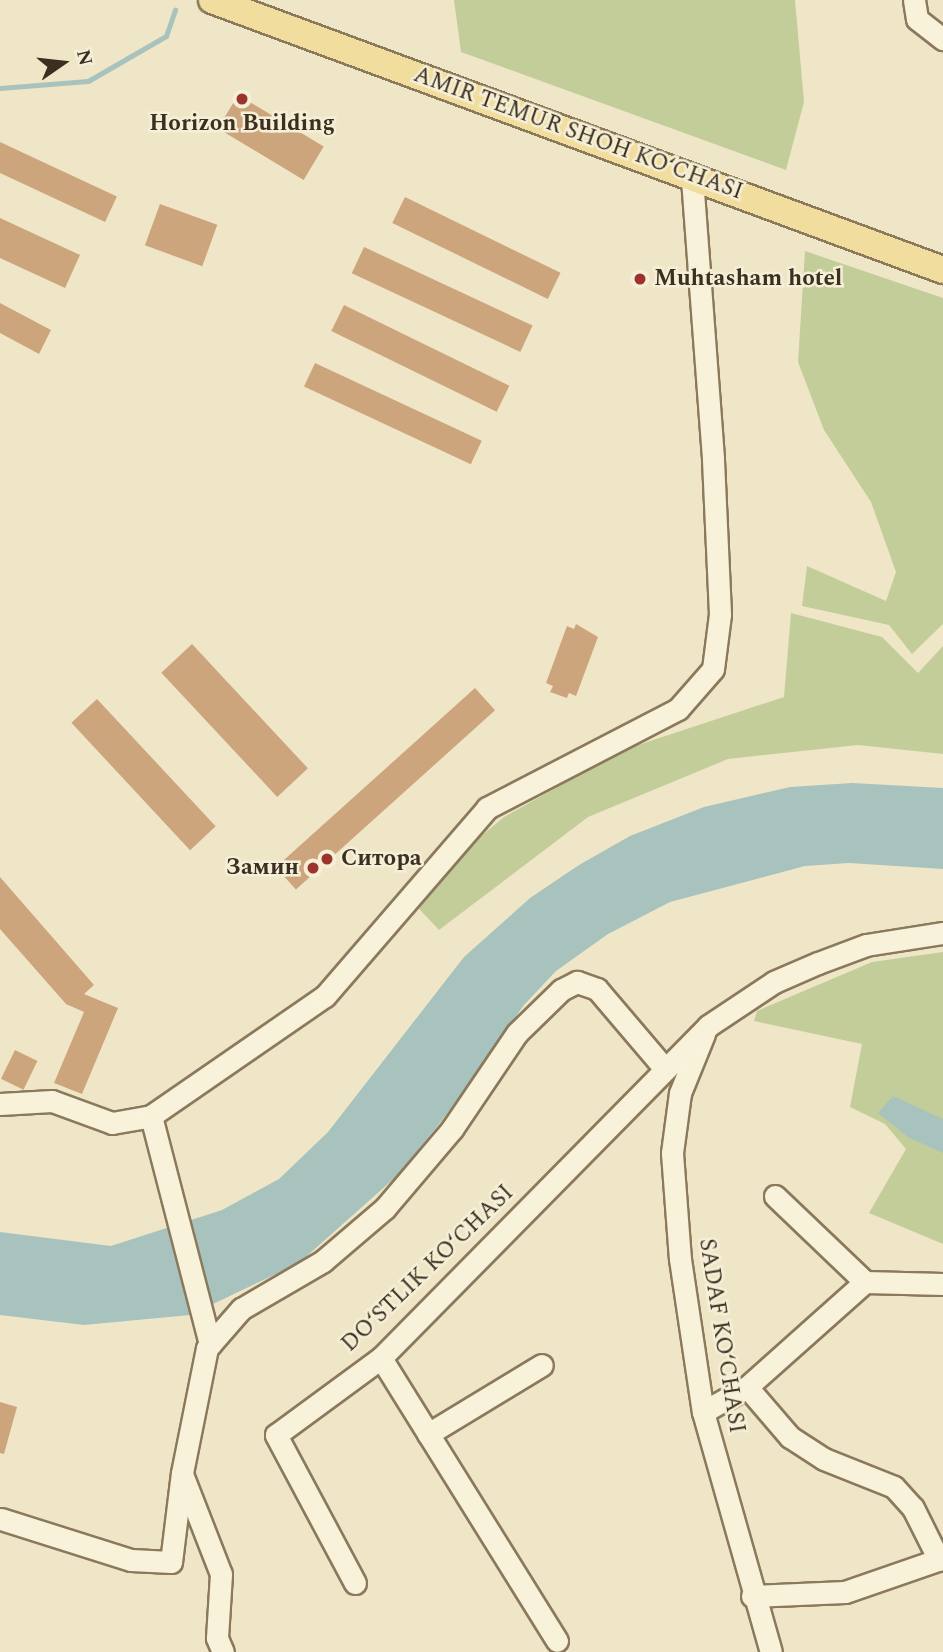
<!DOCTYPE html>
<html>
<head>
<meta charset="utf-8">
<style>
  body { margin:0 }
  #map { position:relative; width:943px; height:1652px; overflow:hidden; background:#efe6c7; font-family:Spectral,serif }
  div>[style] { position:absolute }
  .green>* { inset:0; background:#c3cd9a }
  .water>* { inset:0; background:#a8c3bd }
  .stream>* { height:5px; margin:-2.5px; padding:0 2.5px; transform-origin:2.5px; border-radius:2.5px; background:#a8c3bd }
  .building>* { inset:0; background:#cda57d; transform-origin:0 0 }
  .roads { filter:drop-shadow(2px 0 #8b795c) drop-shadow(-2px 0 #8b795c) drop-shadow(0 2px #8b795c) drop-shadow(0 -2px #8b795c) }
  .minor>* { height:21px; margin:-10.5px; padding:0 10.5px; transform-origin:10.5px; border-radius:10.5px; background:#f9f2db }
  .major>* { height:26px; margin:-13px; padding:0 13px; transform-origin:13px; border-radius:13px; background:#f1de9f }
  .dots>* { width:19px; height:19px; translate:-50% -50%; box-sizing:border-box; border:4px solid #f6efd7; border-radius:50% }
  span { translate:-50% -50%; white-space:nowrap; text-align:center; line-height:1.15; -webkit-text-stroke:5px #f6efd7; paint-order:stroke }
  .poi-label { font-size:23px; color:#3b2f20; font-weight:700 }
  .left { translate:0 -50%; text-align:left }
  .right { translate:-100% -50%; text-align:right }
  .street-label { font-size:23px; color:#3b2f20 }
  .north { position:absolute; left:28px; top:28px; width:70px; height:70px; -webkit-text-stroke:5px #f6efd7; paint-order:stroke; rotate:76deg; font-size:19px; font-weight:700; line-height:28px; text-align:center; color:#3b2f20 }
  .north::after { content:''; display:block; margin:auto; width:24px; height:32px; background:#3b2f20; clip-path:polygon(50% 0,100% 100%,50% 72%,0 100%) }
</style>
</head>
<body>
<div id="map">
  <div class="green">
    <i style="clip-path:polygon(454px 0,795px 0,804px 102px,786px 170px,461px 52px)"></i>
    <i style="clip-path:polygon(805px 251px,943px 298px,943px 624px,912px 654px,889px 625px,802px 606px,807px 566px,886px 601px,896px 572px,871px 502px,824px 430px,798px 362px)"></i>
    <i style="clip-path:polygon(791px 613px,882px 637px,918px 673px,943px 646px,943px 754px,858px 745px,728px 759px,588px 817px,439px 930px,408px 897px,504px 817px,626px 749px,784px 697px)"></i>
    <i style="clip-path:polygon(943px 952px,943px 1244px,869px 1213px,906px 1149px,885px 1124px,850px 1107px,862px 1044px,754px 1021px,757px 1011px,872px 962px)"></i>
  </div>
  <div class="water">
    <i style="clip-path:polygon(852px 783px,943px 788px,943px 869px,849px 863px,805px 866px,670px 902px,608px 934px,556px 971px,524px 1005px,447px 1114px,398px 1175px,299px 1263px,190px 1315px,84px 1325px,0 1315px,0 1232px,111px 1246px,222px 1210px,279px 1179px,328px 1132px,464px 957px,530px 898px,579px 865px,630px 836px,704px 807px,790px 787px)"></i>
    <i style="clip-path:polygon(893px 1096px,943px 1119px,943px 1153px,908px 1137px,878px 1113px)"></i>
  </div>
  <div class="stream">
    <i style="left:0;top:88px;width:88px;rotate:-4.5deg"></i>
    <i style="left:88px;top:81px;width:90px;rotate:-30deg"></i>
    <i style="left:166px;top:36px;width:28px;rotate:-71deg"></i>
  </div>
  <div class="building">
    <i style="left:238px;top:95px;width:100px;height:39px;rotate:31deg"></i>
    <i style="left:0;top:142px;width:129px;height:28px;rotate:25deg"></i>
    <i style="left:405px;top:197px;width:173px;height:29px;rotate:26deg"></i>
    <i style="left:160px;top:204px;width:61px;height:44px;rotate:20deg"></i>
    <i style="clip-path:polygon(0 218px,80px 255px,65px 288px,0 258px)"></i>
    <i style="left:364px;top:247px;width:186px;height:29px;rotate:25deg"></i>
    <i style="clip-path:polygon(0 303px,51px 330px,39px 354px,0 333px)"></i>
    <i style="left:344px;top:305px;width:184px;height:29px;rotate:26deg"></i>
    <i style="left:315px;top:363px;width:184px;height:26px;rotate:25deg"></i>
    <i style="clip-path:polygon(576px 624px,598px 637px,576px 696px,569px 693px,567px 698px,550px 692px,553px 686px,546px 683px,567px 626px,574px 629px)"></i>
    <i style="left:192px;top:644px;width:170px;height:42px;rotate:47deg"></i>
    <i style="left:475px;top:688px;width:30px;height:268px;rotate:48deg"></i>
    <i style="left:97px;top:699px;width:174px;height:35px;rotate:47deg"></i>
    <i style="clip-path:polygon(0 877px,94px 985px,84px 994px,118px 1008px,82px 1094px,54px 1083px,84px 1012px,66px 1004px,0 929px)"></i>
    <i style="left:15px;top:1050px;width:25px;height:32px;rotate:26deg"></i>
    <i style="clip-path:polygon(0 1402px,17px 1407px,4px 1454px,0 1453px)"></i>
  </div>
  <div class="roads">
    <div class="minor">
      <i style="left:914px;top:0;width:19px;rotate:81deg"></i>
      <i style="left:917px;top:19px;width:33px;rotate:38deg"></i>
      <i style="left:704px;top:1034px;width:64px;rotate:112.1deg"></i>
      <i style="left:680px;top:1093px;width:61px;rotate:97.6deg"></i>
      <i style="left:672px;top:1153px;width:106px;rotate:85.7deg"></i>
      <i style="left:680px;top:1259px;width:155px;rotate:81.5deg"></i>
      <i style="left:703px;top:1412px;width:249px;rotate:74.2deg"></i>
      <i style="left:0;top:1104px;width:52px;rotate:-3.3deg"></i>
      <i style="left:52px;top:1101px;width:64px;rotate:20.1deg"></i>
      <i style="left:112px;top:1123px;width:40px;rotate:-10deg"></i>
      <i style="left:151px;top:1116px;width:211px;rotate:-34.6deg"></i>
      <i style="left:325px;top:996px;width:248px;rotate:-49.2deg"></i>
      <i style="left:487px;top:808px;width:215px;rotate:-27.4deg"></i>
      <i style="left:678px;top:709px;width:53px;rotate:-48.8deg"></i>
      <i style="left:713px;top:669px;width:55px;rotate:-82.7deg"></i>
      <i style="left:720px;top:614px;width:156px;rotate:-92.6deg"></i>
      <i style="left:713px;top:458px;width:282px;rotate:-94.3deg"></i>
      <i style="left:151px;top:1116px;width:236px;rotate:75.5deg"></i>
      <i style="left:775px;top:1196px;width:124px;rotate:43.7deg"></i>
      <i style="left:865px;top:1282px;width:78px;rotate:1.5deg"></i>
      <i style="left:381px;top:1358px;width:333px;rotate:58.1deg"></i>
      <i style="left:747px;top:1387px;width:66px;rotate:49.3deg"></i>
      <i style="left:790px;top:1437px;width:40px;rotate:32.9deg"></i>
      <i style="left:824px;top:1459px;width:75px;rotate:21.8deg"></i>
      <i style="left:894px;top:1487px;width:28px;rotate:48deg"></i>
      <i style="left:913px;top:1508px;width:58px;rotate:63.4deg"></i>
      <i style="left:703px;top:1412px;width:51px;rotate:-29.6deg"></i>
      <i style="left:747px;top:1387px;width:158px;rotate:-41.7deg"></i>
      <i style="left:428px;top:1434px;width:133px;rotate:-31.2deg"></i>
      <i style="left:182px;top:1474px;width:107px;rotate:68.7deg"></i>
      <i style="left:221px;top:1574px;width:64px;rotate:93.6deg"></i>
      <i style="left:217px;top:1638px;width:15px;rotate:67deg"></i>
      <i style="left:1px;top:1519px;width:136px;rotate:17.5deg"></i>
      <i style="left:131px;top:1560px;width:40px;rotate:2.9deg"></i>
      <i style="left:171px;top:1562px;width:90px;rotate:-83deg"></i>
      <i style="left:182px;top:1473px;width:127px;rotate:-78.7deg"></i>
      <i style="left:207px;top:1348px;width:52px;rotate:-48.9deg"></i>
      <i style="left:241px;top:1309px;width:95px;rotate:-30.3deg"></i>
      <i style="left:323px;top:1261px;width:82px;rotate:-40.5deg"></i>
      <i style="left:385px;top:1208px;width:104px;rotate:-49.7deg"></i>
      <i style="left:452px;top:1129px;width:116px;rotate:-55.9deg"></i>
      <i style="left:517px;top:1033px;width:62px;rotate:-44.3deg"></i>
      <i style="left:561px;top:990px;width:18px;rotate:-27deg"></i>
      <i style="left:577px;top:982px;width:21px;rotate:19deg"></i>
      <i style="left:597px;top:989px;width:105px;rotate:49.6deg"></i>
      <i style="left:355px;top:1583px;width:168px;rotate:-118.1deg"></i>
      <i style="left:276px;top:1435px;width:130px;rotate:-36.3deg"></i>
      <i style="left:381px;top:1358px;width:466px;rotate:-45.4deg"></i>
      <i style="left:708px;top:1026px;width:79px;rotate:-33.7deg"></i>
      <i style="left:774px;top:982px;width:48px;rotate:-23.4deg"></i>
      <i style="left:818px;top:963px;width:51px;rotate:-20.6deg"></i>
      <i style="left:866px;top:945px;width:78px;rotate:-8.9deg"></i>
      <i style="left:752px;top:1596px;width:93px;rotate:-2.5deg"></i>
      <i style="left:845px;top:1592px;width:104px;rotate:-19.1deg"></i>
    </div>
    <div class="major">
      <i style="left:212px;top:0;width:779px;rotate:20.27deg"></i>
    </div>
  </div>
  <div class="dots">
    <i style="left:242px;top:99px;background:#9a342c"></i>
    <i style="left:640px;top:279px;background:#9a342c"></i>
    <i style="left:327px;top:859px;background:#9a342c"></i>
    <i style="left:313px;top:868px;background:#9a342c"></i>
  </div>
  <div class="poi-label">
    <span style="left:242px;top:124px">Horizon Building</span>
    <span class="left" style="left:654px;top:279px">Muhtasham hotel</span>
    <span class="left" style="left:341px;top:859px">Ситора</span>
    <span class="right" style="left:299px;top:868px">Замин</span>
  </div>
  <div class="street-label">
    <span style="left:578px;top:134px;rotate:20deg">AMIR TEMUR SHOH KO‘CHASI</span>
    <span style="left:428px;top:1269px;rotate:-44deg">DO‘STLIK KO‘CHASI</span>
    <span style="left:721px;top:1336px;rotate:81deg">SADAF KO‘CHASI</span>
  </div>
  <div class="north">N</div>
</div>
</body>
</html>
